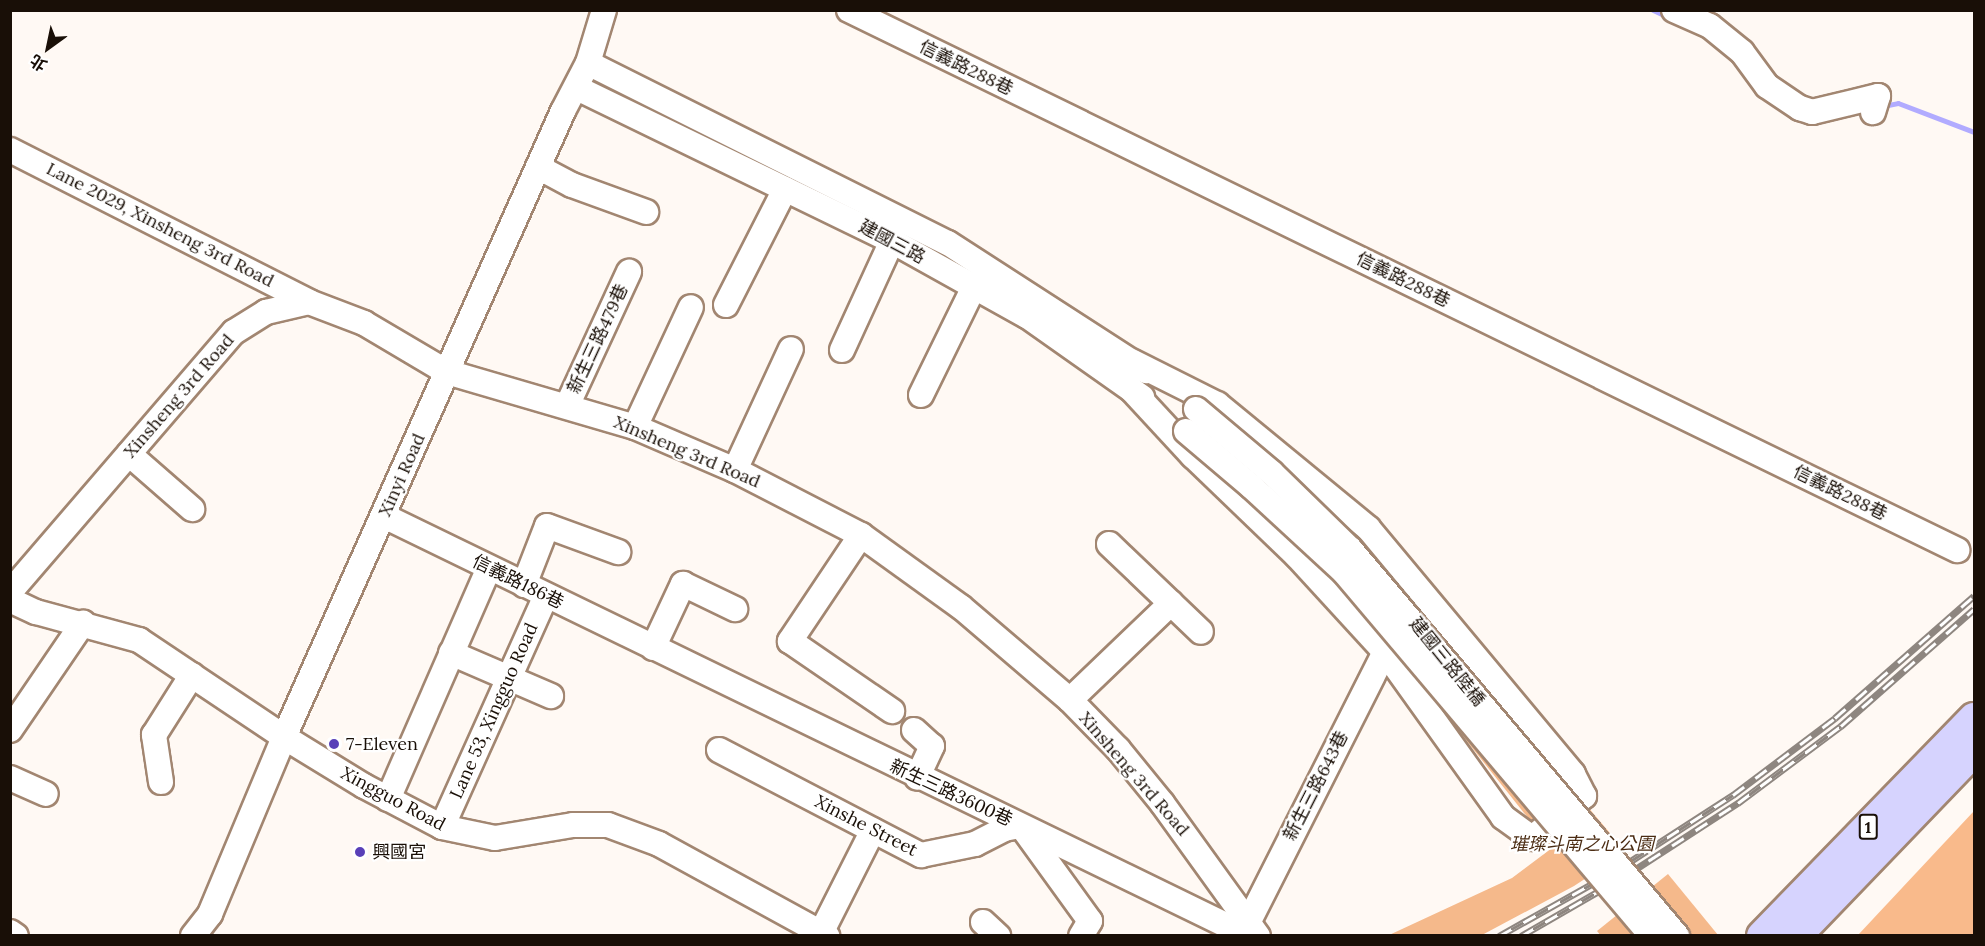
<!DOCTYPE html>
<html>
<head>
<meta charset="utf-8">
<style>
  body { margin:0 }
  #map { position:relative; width:1985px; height:946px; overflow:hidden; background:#fff9f4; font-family:Lora,"Noto Sans TC",serif }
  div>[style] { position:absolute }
  .green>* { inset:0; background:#f5b98b }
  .forest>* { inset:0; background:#f9ba8b }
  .stream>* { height:5px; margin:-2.5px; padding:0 2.5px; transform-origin:2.5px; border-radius:2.5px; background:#b1abff }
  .roads { filter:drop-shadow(2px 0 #a28671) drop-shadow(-2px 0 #a28671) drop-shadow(0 2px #a28671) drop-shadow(0 -2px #a28671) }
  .minor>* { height:24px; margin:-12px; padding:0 12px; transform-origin:12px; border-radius:12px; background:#fff }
  .major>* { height:30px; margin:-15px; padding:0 15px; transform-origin:15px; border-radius:15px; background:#d6d3fe }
  .rail>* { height:7px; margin-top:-3.5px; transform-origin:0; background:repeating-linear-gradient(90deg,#fff 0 14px,#8e8680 0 28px); box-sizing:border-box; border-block:2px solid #8e8680 }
  .bridges { filter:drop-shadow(2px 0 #a28671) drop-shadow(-2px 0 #a28671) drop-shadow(0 2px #a28671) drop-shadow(0 -2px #a28671) }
  .minor-bridge>* { height:24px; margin:-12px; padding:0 12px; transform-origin:12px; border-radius:12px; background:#fff }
  .dots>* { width:16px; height:16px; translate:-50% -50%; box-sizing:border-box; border:3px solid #fff; border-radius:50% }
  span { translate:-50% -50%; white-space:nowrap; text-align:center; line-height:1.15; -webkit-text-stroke:4.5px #fff; paint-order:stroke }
  .shield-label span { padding:2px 4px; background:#fff; border:2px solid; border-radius:4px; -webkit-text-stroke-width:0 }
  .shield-label { font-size:16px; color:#190f07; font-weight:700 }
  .street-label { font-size:18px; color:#190f07 }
  .poi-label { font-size:18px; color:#190f07 }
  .left { translate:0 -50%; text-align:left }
  .park-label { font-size:18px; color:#4b2c13; font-style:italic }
  .frame { position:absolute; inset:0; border:12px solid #190f07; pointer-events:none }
  .north { position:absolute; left:18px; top:18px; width:60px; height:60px; -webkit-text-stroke:4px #fff; paint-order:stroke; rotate:213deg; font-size:16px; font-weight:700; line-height:24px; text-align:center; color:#190f07 }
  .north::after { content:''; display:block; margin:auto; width:21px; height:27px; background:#190f07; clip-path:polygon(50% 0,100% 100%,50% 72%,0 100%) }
</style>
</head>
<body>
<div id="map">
  <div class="green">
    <i style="clip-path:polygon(1423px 612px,1626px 852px,1574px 886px,1482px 935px,1387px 936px,1512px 878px,1552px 848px,1391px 646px)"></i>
    <i style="clip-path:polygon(1668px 874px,1718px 935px,1601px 936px,1597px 931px)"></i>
  </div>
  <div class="forest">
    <i style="clip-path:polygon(1974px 811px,1974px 935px,1858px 935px)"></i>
  </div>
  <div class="stream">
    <i style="left:1653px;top:10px;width:17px;rotate:25deg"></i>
    <i style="left:1770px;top:102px;width:23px;rotate:29deg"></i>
    <i style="left:1883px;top:106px;width:15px;rotate:-11deg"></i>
    <i style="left:1898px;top:103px;width:81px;rotate:20.9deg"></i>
  </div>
  <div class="roads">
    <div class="minor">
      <i style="left:849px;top:10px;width:1233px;rotate:25.98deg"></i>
      <i style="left:1674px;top:10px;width:39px;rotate:24deg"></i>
      <i style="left:1710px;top:26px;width:41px;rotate:39.1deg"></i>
      <i style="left:1742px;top:52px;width:42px;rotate:53.7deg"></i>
      <i style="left:1767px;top:86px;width:40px;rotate:34deg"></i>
      <i style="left:1800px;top:108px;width:13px;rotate:18deg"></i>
      <i style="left:1812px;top:112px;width:68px;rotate:-13.6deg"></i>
      <i style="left:1878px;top:96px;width:17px;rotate:107deg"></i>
      <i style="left:588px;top:63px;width:402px;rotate:26.6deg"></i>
      <i style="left:948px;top:243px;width:236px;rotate:32.9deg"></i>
      <i style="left:577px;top:88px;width:350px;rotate:25.9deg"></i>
      <i style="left:892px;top:241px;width:154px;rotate:29.1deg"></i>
      <i style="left:1027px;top:316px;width:141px;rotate:35.2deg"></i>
      <i style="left:10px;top:150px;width:335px;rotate:26.9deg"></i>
      <i style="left:538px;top:167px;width:38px;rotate:28deg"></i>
      <i style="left:572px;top:185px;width:79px;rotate:20deg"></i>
      <i style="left:726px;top:305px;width:130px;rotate:-63deg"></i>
      <i style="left:842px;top:350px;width:120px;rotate:-65.4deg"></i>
      <i style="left:1129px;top:387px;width:94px;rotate:47.2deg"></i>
      <i style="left:1193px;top:456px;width:144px;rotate:43.9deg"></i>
      <i style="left:1297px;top:556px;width:130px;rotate:47.5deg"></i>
      <i style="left:1385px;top:652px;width:203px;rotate:54.4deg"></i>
      <i style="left:1503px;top:817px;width:36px;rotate:36deg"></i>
      <i style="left:1532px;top:838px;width:67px;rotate:-38.9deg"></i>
      <i style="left:1584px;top:796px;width:25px;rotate:-117deg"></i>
      <i style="left:1573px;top:774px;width:320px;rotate:-129.8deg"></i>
      <i style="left:1368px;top:528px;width:195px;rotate:-140.6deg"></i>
      <i style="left:1217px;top:404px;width:94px;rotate:-153.4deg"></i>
      <i style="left:921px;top:395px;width:120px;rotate:-63.9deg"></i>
      <i style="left:567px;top:406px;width:148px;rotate:-65.2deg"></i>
      <i style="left:635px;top:427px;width:132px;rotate:-65deg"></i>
      <i style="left:129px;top:454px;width:84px;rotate:41.1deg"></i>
      <i style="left:735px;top:470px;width:133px;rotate:-65.2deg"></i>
      <i style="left:384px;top:516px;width:945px;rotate:25.91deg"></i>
      <i style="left:1234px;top:929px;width:17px;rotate:-28deg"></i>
      <i style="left:1249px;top:921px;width:301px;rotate:-63.2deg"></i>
      <i style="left:861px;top:535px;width:128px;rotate:123.8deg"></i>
      <i style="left:790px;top:641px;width:124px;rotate:34.5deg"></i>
      <i style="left:1109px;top:544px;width:127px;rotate:43.7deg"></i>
      <i style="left:524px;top:585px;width:63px;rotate:-68.7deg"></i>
      <i style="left:547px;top:526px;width:76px;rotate:20.1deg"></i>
      <i style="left:10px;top:592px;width:343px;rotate:-49.3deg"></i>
      <i style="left:234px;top:332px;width:38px;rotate:-32deg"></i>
      <i style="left:266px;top:312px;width:44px;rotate:-13.1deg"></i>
      <i style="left:309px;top:302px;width:59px;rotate:20.9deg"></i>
      <i style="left:364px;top:323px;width:96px;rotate:30.6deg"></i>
      <i style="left:447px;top:372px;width:196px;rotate:16.3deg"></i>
      <i style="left:635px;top:427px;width:109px;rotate:23.3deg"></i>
      <i style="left:735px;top:470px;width:142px;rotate:27.3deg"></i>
      <i style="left:861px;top:535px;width:123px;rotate:35.8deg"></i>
      <i style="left:961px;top:607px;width:143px;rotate:40.5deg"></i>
      <i style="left:1070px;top:700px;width:69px;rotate:45.6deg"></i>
      <i style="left:1118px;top:749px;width:70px;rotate:50.8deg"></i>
      <i style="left:1162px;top:803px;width:164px;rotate:54.2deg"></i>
      <i style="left:10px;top:600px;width:29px;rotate:25deg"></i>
      <i style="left:36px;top:612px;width:107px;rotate:15.2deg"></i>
      <i style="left:139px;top:640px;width:174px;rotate:33.8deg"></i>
      <i style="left:284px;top:737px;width:94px;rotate:31.5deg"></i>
      <i style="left:364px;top:786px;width:88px;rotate:27.7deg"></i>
      <i style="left:442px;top:827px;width:54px;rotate:11.7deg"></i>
      <i style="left:495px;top:838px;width:79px;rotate:-9.5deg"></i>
      <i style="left:573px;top:825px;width:35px"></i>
      <i style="left:608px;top:825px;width:54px;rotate:20.4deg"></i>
      <i style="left:659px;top:844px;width:192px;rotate:28.7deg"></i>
      <i style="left:653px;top:648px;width:71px;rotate:-64.9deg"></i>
      <i style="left:683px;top:584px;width:58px;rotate:25.7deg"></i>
      <i style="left:451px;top:653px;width:109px;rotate:23.3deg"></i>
      <i style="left:1070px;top:700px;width:140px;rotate:-43.8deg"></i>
      <i style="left:10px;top:730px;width:130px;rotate:-55.7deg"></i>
      <i style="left:914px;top:730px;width:24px;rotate:42deg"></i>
      <i style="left:932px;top:746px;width:35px;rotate:115deg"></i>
      <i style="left:719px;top:750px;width:228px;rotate:27.5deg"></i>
      <i style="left:921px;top:855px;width:55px;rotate:-11.5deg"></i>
      <i style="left:975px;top:844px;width:33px;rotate:-27deg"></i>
      <i style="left:1004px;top:829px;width:16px;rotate:-11deg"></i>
      <i style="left:10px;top:778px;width:39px;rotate:24deg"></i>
      <i style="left:161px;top:782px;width:48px;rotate:-98.5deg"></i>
      <i style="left:154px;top:735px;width:71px;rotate:-57.7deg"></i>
      <i style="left:388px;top:799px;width:252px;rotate:-66.4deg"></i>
      <i style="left:442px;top:827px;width:253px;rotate:-65.8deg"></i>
      <i style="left:1022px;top:827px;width:116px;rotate:54.1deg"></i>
      <i style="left:1090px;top:921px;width:17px;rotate:121deg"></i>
      <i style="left:983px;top:922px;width:21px;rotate:43deg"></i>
      <i style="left:10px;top:932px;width:7px;rotate:34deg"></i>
      <i style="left:821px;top:933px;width:115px;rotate:-63.2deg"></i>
      <i style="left:193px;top:936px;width:28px;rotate:-52deg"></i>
      <i style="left:210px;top:914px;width:192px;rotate:-67.3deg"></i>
      <i style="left:284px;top:737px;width:685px;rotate:-65.98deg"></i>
      <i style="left:563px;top:111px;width:54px;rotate:-62.5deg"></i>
      <i style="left:588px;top:63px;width:55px;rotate:-73.2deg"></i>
    </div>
    <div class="major">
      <i style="left:1762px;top:936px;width:304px;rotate:-45.8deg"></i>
      <i style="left:1796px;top:936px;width:257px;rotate:-46.1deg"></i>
    </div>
  </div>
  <div class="rail">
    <i style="left:1499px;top:936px;width:139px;rotate:-29.3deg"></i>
    <i style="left:1620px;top:868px;width:135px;rotate:-32.9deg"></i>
    <i style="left:1733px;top:795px;width:128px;rotate:-37deg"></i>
    <i style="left:1835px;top:718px;width:185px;rotate:-41.3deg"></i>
    <i style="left:1521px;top:936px;width:120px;rotate:-30deg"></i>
    <i style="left:1625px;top:876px;width:135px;rotate:-32.9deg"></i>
    <i style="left:1738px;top:803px;width:129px;rotate:-36.8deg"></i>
    <i style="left:1841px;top:726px;width:177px;rotate:-41.3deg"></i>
  </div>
  <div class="bridges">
    <div class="minor-bridge">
      <i style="left:1196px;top:409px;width:99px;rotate:40.1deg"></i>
      <i style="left:1272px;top:473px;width:109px;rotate:44.3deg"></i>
      <i style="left:1350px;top:549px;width:507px;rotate:49.8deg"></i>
      <i style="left:1186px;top:431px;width:87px;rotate:40.3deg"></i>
      <i style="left:1252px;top:487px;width:125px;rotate:42.7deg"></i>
      <i style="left:1344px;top:572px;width:477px;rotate:49.8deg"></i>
    </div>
  </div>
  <div class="dots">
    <i style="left:334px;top:744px;background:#5940b8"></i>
    <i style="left:360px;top:852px;background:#5940b8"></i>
  </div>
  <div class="shield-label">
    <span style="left:1868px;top:827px">1</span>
  </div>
  <div class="street-label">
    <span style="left:966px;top:68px;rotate:26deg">信義路288巷</span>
    <span style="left:160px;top:225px;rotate:27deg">Lane 2029, Xinsheng 3rd Road</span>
    <span style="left:892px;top:242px;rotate:28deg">建國三路</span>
    <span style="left:1403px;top:280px;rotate:26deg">信義路288巷</span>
    <span style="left:598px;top:339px;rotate:-65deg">新生三路479巷</span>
    <span style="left:179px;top:396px;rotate:-49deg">Xinsheng 3rd Road</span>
    <span style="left:687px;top:452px;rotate:23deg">Xinsheng 3rd Road</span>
    <span style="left:402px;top:475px;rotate:-66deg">Xinyi Road</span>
    <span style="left:1840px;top:493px;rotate:26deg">信義路288巷</span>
    <span style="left:518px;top:582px;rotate:26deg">信義路186巷</span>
    <span style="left:1447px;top:662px;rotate:51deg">建國三路陸橋</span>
    <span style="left:494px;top:711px;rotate:-66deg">Lane 53, Xingguo Road</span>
    <span style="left:1134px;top:774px;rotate:49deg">Xinsheng 3rd Road</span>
    <span style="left:1316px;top:786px;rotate:-63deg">新生三路643巷</span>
    <span style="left:951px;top:793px;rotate:25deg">新生三路3600巷</span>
    <span style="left:393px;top:799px;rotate:28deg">Xingguo Road</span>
    <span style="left:866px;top:826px;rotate:27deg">Xinshe Street</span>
  </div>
  <div class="poi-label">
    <span class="left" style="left:346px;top:744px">7-Eleven</span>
    <span class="left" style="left:372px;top:852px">興國宮</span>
  </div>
  <div class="park-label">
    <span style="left:1582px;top:844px">璀璨斗南之心公園</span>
  </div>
  <div class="frame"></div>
  <div class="north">北</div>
</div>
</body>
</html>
